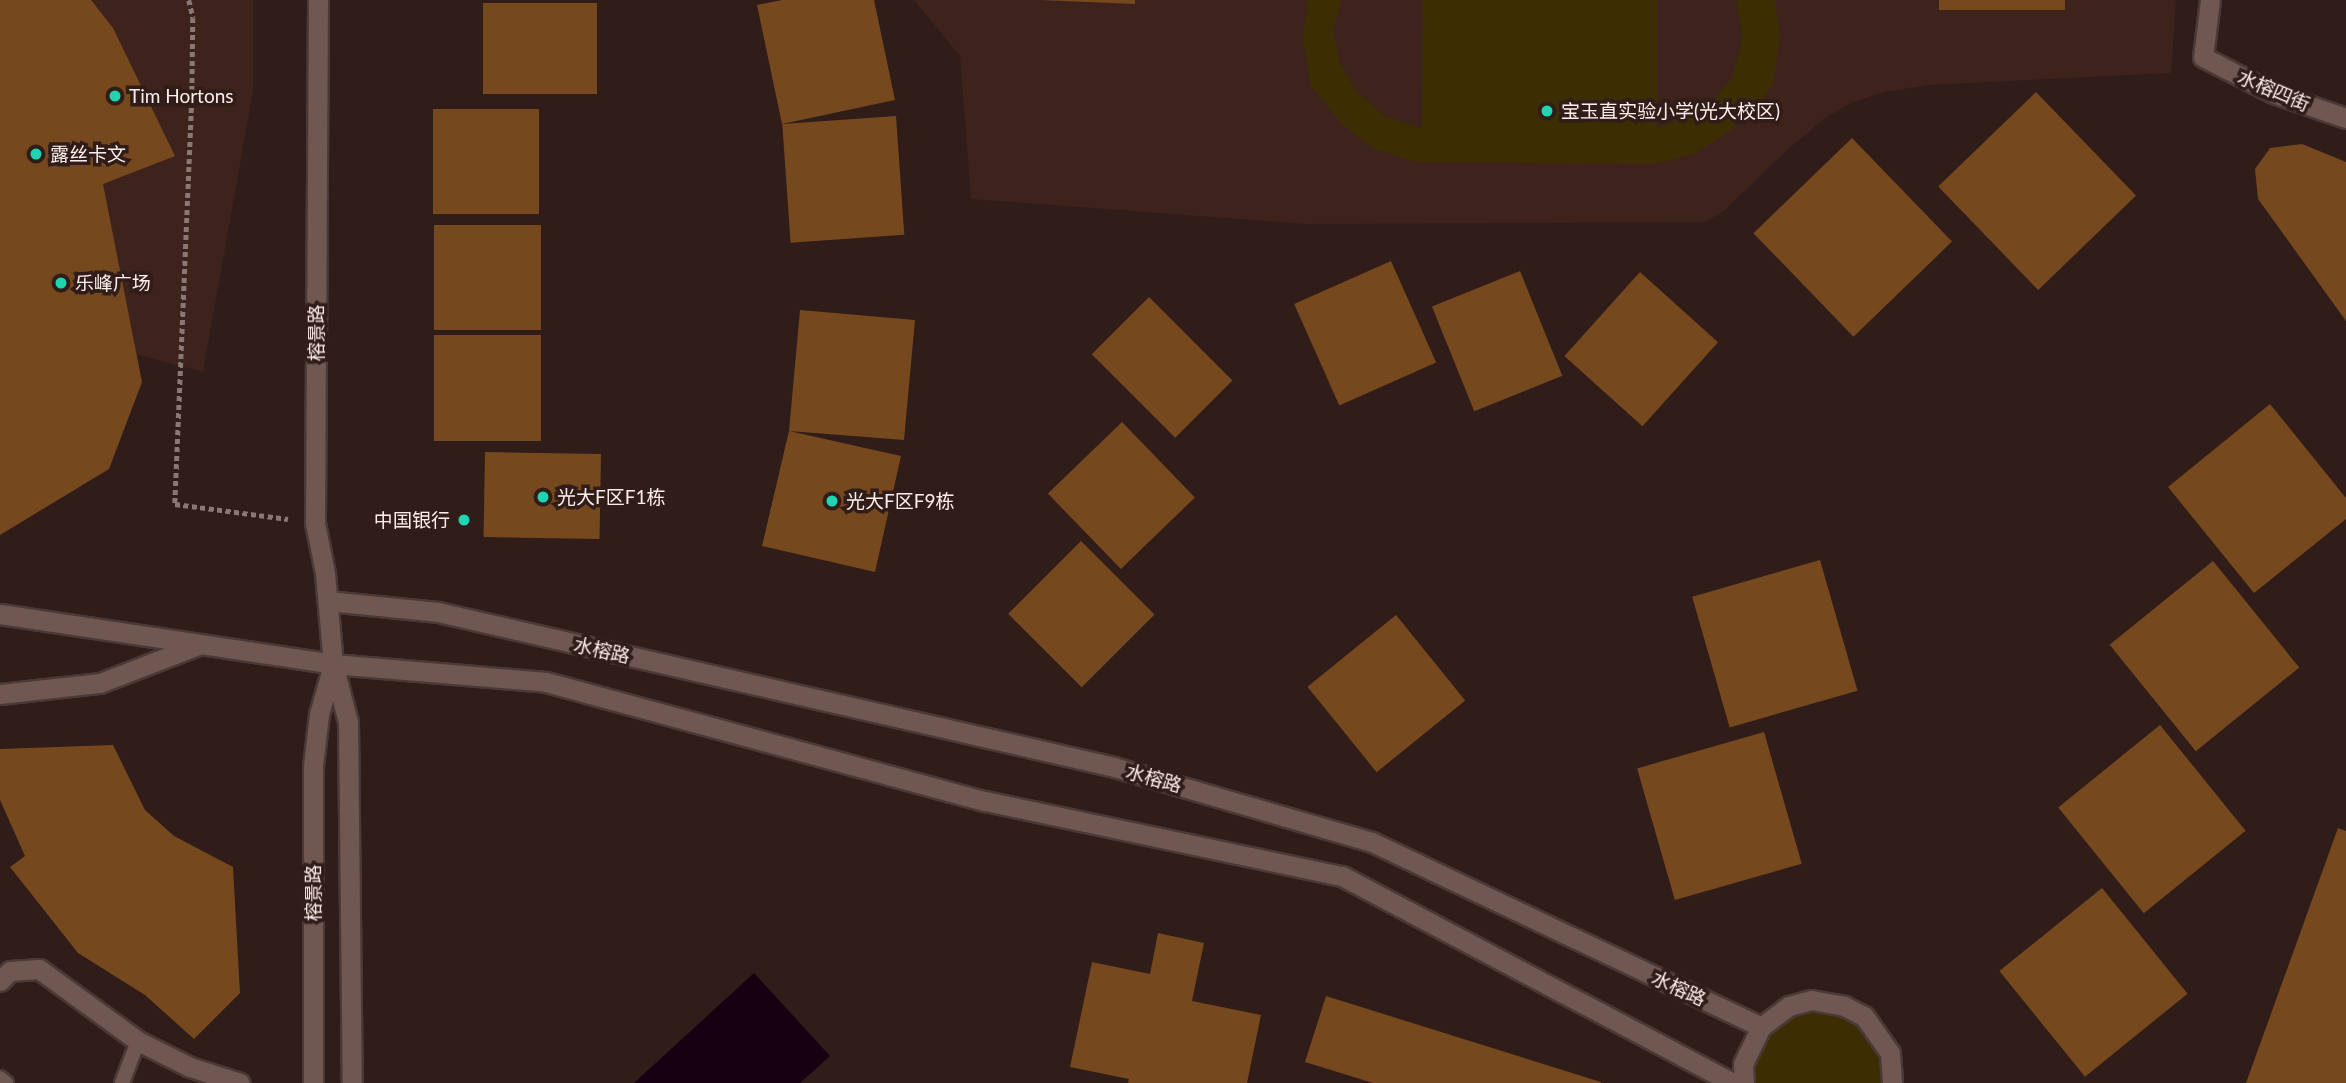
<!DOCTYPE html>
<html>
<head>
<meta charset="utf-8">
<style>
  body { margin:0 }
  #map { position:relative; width:2346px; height:1083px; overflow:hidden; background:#301c18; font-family:Lato,"Noto Sans SC",sans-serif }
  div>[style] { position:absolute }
  .built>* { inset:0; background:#3e231d }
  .green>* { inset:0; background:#3c2e02 }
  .water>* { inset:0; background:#160012 }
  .building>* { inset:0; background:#76481e; transform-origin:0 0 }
  .path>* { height:4.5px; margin-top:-2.25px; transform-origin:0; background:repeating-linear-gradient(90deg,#8a7875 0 5px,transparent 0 8.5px) }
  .roads { filter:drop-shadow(2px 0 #4a3937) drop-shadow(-2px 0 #4a3937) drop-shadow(0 2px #4a3937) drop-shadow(0 -2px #4a3937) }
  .service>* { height:14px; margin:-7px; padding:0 7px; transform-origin:7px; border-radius:7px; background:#6f5752 }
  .minor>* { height:19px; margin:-9.5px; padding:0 9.5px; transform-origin:9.5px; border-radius:9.5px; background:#6f5752 }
  .tertiary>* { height:19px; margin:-9.5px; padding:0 9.5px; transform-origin:9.5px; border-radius:9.5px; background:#6f5752 }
  .dots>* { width:19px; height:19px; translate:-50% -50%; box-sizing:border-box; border:4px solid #301c18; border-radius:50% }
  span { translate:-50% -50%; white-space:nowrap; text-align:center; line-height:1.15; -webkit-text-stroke:7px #301c18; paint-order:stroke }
  .street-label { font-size:19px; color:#fdeeeb }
  .poi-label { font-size:19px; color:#fdeeeb }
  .left { translate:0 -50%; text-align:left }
  .right { translate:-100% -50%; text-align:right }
</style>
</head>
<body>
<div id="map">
  <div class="built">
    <i style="clip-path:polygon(0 0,253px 0,253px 91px,203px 372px,0 318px)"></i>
    <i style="clip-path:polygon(914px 0,2176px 0,2171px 73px,1928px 85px,1885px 92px,1853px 102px,1824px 119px,1786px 151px,1724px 211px,1705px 222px,1306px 224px,971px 199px,960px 56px)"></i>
  </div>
  <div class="green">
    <i style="clip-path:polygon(1308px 0,1341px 0,1333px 30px,1339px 61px,1354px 89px,1385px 117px,1422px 128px,1423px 0,1657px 0,1657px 128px,1685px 118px,1712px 102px,1732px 78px,1743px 37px,1736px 0,1775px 0,1780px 38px,1773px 84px,1755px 109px,1723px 136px,1693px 154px,1656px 164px,1416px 162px,1371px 147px,1341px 123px,1311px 86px,1303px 40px)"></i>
    <i style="clip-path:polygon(1823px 1002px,1879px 1036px,1888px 1083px,1748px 1083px,1747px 1076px,1775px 1017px)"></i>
  </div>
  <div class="water">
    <i style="clip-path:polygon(754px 973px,830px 1056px,800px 1083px,634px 1083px)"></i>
  </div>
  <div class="building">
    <i style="clip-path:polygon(0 0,91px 0,113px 28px,175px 156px,103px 184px,142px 382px,109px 469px,0 535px)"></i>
    <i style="clip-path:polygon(782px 0,874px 0,895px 100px,782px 124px,757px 5px)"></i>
    <i style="clip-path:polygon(1040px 0,1135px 0,1135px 4px)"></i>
    <i style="left:1939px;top:0;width:126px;height:10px"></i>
    <i style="left:483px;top:3px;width:114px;height:91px"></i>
    <i style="left:2036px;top:92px;width:144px;height:136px;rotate:46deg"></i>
    <i style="left:433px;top:109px;width:106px;height:105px"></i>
    <i style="left:896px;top:116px;width:119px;height:114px;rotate:86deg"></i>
    <i style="left:1852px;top:138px;width:144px;height:137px;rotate:46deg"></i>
    <i style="clip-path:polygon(2302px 144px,2346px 162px,2346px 321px,2258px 199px,2255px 169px,2270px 148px)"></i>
    <i style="left:434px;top:225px;width:107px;height:105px"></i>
    <i style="left:1391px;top:261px;width:111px;height:106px;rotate:66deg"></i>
    <i style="left:1520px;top:271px;width:113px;height:95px;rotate:68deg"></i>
    <i style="left:1640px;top:272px;width:105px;height:113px;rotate:42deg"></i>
    <i style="left:1149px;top:297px;width:118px;height:81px;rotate:45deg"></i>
    <i style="clip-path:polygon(800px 310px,915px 320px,904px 440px,789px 431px,901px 456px,875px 572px,762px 546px,789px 431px)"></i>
    <i style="left:541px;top:335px;width:106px;height:107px;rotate:90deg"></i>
    <i style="clip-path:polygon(2270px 404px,2346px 498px,2346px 519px,2254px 593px,2168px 487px)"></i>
    <i style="left:1122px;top:422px;width:105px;height:103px;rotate:46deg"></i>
    <i style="left:601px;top:454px;width:85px;height:116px;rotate:91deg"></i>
    <i style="left:1081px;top:541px;width:104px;height:103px;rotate:45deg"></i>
    <i style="left:1820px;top:560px;width:136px;height:133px;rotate:74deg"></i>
    <i style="left:2213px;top:561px;width:137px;height:133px;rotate:51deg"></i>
    <i style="left:1396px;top:615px;width:110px;height:114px;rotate:51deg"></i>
    <i style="left:2160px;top:725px;width:136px;height:131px;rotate:51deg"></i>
    <i style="left:1764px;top:732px;width:137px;height:132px;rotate:74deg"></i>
    <i style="clip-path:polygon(113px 745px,145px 810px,174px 836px,233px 867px,240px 993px,194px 1039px,145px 995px,78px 953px,10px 867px,25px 856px,0 800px,0 749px)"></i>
    <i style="clip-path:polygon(2338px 828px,2346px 831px,2346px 1083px,2246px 1083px)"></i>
    <i style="left:2102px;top:888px;width:136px;height:132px;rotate:51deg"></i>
    <i style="clip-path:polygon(1158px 933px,1204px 943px,1192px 1001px,1261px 1015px,1247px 1083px,1128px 1083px,1129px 1079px,1070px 1067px,1092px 962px,1150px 974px)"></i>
    <i style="clip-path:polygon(1326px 996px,1601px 1082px,1601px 1083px,1373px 1083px,1305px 1062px)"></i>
  </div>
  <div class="path">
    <i style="left:189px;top:0;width:18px;rotate:77deg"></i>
    <i style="left:193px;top:18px;width:81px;rotate:90.7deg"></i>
    <i style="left:192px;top:99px;width:405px;rotate:92.4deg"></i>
    <i style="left:175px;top:504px;width:114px;rotate:7.6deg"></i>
  </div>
  <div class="roads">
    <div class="service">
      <i style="left:0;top:1078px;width:8px;rotate:40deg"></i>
      <i style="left:122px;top:1083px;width:45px;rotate:-69.1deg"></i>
    </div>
    <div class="minor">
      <i style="left:2210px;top:0;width:57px;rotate:97deg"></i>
      <i style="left:2203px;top:57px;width:79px;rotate:27.2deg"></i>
      <i style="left:2273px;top:93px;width:77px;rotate:18.9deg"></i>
      <i style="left:328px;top:601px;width:111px;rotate:5.7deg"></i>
      <i style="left:438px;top:612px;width:694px;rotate:12.91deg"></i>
      <i style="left:1114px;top:767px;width:269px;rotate:16.2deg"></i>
      <i style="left:1372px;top:842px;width:431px;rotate:25.4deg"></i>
      <i style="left:1761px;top:1027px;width:35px;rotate:-37deg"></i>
      <i style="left:1789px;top:1006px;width:23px;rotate:-15deg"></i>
      <i style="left:1811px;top:1000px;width:34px;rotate:10deg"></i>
      <i style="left:1844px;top:1006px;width:22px;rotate:27deg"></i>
      <i style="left:1864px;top:1016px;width:45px;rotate:54.9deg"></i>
      <i style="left:1890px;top:1053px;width:30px;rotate:86deg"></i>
      <i style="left:0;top:614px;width:337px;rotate:8.5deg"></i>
      <i style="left:333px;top:664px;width:214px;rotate:4.8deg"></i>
      <i style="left:546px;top:682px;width:455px;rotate:15.2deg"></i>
      <i style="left:985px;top:801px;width:365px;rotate:11.9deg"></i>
      <i style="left:1342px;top:876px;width:442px;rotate:27.9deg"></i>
      <i style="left:0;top:694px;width:101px;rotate:-6.3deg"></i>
      <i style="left:100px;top:683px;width:105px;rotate:-21.2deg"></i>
      <i style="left:0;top:981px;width:14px;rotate:-45deg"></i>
      <i style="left:10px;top:971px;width:29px;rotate:-4deg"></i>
      <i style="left:39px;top:969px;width:122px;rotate:36deg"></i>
      <i style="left:138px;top:1041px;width:58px;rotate:26.6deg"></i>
      <i style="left:190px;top:1067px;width:52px;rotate:17.7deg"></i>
      <i style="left:1744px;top:1083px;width:19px;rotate:-93deg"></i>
      <i style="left:1743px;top:1064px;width:41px;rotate:-64.1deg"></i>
    </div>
    <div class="tertiary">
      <i style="left:318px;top:0;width:523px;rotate:90.33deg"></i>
      <i style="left:315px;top:523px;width:51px;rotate:78.7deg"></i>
      <i style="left:325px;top:573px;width:91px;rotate:85deg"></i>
      <i style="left:333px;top:664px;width:60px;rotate:75.5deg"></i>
      <i style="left:348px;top:722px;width:361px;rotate:89.4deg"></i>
      <i style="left:313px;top:1083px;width:317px;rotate:-90deg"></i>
      <i style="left:313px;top:766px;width:52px;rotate:-83.4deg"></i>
      <i style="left:319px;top:714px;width:51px;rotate:-74.1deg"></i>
    </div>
  </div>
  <div class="dots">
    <i style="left:115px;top:96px;background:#1fd5b0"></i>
    <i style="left:1547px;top:111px;background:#1fd5b0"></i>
    <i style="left:36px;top:154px;background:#1fd5b0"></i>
    <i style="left:61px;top:283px;background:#1fd5b0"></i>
    <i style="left:543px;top:497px;background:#1fd5b0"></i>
    <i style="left:832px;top:501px;background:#1fd5b0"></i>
    <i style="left:464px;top:520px;background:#1fd5b0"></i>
  </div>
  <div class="street-label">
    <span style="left:2274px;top:90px;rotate:23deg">水榕四街</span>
    <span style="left:316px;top:333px;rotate:-90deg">榕景路</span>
    <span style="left:602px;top:650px;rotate:13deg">水榕路</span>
    <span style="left:1154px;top:778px;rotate:16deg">水榕路</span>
    <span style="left:313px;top:893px;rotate:-90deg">榕景路</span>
    <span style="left:1679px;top:988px;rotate:25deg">水榕路</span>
  </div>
  <div class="poi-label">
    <span class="left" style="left:129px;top:96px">Tim Hortons</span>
    <span class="left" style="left:1561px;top:111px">宝玉直实验小学(光大校区)</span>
    <span class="left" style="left:50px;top:154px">露丝卡文</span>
    <span class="left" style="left:75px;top:283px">乐峰广场</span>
    <span class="left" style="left:557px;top:497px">光大F区F1栋</span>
    <span class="left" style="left:846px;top:501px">光大F区F9栋</span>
    <span class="right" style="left:450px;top:520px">中国银行</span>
  </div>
</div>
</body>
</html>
